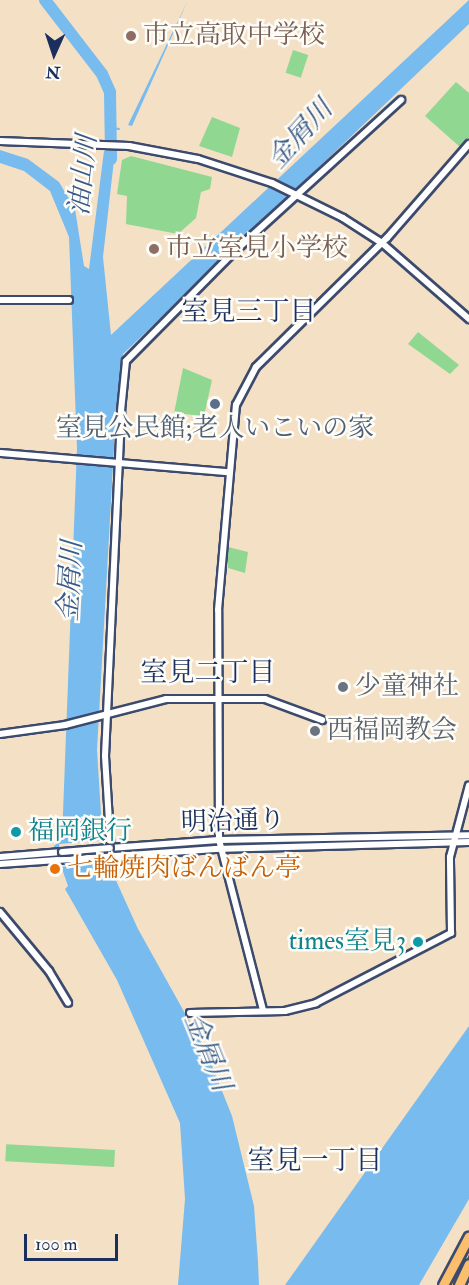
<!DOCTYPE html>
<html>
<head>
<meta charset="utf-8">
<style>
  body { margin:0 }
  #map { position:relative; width:469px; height:1285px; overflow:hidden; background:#f4e0c5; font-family:"IM FELL Double Pica","Noto Serif JP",serif }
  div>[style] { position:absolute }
  .green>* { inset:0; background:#90d792; transform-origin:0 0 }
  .water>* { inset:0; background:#78bbee }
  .pier>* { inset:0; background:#f4e0c5; transform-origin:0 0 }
  .stream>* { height:2px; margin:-1px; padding:0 1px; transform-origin:1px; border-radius:1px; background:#78bbee }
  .river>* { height:12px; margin:-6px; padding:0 6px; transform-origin:6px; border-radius:6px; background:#78bbee }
  .roads { filter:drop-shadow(2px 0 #3c4a6d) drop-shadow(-2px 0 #3c4a6d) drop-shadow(0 2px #3c4a6d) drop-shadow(0 -2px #3c4a6d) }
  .tertiary>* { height:6px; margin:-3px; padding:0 3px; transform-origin:3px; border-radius:3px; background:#fff }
  .motorway>* { height:9px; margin:-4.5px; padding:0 4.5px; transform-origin:4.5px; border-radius:4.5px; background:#fabe6d }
  .bridges { filter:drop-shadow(2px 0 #3c4a6d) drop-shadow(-2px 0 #3c4a6d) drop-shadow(0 2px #3c4a6d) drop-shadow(0 -2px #3c4a6d) }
  .tertiary-bridge>* { height:6px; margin:-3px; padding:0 3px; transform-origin:3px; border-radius:3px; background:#fff }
  .motorway-bridge>* { height:9px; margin:-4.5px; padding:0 4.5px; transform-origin:4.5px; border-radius:4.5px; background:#fabe6d }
  .dots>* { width:16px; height:16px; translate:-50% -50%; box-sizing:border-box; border:3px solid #fdfcf7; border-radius:50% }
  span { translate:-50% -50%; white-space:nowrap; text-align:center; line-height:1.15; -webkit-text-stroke:5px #fdfcf7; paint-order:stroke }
  .education-label { font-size:26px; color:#785e54 }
  .left { translate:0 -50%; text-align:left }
  .service-label { font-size:26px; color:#4e5e75 }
  .worship-label { font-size:26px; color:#5b616d }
  .street-label { font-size:26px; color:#1b2f5e }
  .culture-label { font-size:26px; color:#0d838f }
  .right { translate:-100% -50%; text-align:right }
  .food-label { font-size:26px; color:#c56008 }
  .water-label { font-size:27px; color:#375989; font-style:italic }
  .neighbourhood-label { font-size:27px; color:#1b2f5e }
  .north { position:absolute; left:24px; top:24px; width:60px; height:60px; -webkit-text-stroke:4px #fdfcf7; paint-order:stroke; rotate:183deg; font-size:16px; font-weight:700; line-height:24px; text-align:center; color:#1b2f5e }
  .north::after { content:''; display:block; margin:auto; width:21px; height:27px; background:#1b2f5e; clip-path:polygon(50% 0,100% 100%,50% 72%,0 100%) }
  .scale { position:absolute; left:24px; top:1234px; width:94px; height:27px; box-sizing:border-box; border:3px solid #1b2f5e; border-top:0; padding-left:8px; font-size:18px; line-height:21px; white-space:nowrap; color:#1b2f5e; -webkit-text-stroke:4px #fdfcf7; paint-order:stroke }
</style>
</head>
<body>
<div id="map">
  <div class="green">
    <i style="left:293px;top:50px;width:16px;height:24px;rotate:18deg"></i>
    <i style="clip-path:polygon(456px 82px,469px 93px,469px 137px,460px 147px,425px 116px)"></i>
    <i style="clip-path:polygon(212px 117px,240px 128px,232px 157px,199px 146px)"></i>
    <i style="clip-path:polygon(131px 156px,212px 177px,210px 189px,201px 192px,196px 218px,178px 234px,126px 224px,127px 196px,117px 194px,122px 160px)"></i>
    <i style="clip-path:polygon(418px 332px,459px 365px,450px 374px,408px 344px)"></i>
    <i style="clip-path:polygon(183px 368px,212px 380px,204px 416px,174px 413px)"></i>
    <i style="clip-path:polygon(228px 547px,248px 552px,245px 573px,228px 568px)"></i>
    <i style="left:115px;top:1150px;width:17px;height:109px;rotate:93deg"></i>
  </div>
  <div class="water">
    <i style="clip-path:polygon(188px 0,132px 126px,128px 125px)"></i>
    <i style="clip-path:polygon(469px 0,469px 24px,123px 354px,116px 412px,97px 750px,101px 814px,109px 865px,138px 929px,206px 1051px,232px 1116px,254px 1206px,258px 1262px,259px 1285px,178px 1285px,185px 1199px,180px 1123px,117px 980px,65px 889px,68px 886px,54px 846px,62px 839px,77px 448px,69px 237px,50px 191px,24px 171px,0 163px,0 150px,28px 159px,59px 182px,75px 209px,84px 266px,89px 269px,104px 151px,115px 151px,103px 257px,111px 335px)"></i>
    <i style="clip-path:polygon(469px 1026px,469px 1199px,419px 1285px,285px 1285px)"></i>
  </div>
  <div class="pier">
    <i style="left:104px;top:840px;width:23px;height:45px;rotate:85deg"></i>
  </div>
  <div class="stream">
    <i style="left:113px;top:128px;width:6px;rotate:9deg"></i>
  </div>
  <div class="river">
    <i style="left:45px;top:0;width:93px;rotate:52.4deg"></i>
    <i style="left:102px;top:74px;width:20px;rotate:66deg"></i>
    <i style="left:110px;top:92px;width:67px;rotate:89.1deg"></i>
  </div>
  <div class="roads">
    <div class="tertiary">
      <i style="left:0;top:141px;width:129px;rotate:2.2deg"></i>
      <i style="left:129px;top:146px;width:70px;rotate:10.7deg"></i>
      <i style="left:198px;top:159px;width:78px;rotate:18deg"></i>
      <i style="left:272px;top:183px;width:79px;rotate:26.2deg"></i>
      <i style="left:343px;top:218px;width:46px;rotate:32.7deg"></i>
      <i style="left:382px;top:243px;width:116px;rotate:41.1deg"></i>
      <i style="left:0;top:300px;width:69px"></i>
      <i style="left:0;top:453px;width:229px;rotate:4.8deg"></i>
      <i style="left:0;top:734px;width:66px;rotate:-7.9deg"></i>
      <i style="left:65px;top:725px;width:104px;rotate:-14.4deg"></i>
      <i style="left:166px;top:699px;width:99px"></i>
      <i style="left:265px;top:699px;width:61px;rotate:20.2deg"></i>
      <i style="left:110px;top:848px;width:109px;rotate:-4.2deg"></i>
      <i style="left:219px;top:840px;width:250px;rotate:-1.1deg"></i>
      <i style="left:111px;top:854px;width:98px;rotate:-93.5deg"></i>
      <i style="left:105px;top:756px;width:345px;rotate:-87.3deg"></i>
      <i style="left:121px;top:411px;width:50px;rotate:-84.3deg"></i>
      <i style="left:126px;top:361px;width:153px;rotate:-45.3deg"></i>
      <i style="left:234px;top:252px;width:226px;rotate:-42.3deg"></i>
      <i style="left:0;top:857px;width:62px;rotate:-4.6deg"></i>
      <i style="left:0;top:864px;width:216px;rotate:-4deg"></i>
      <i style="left:215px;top:849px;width:254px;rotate:-1.6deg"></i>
      <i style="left:0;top:912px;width:77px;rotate:50.3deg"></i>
      <i style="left:49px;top:971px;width:37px;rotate:59deg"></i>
      <i style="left:263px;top:1010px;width:176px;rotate:-104.5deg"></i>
      <i style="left:219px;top:840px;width:230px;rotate:-90.2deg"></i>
      <i style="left:218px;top:610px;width:206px;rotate:-85deg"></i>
      <i style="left:236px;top:405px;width:43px;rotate:-62.2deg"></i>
      <i style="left:256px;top:367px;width:184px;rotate:-44.6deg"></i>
      <i style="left:387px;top:238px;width:125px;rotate:-48.9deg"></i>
      <i style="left:190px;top:1013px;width:95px;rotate:-1.2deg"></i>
      <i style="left:285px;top:1011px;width:32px;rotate:-14deg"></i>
      <i style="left:316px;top:1003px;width:152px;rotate:-27.4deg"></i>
      <i style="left:451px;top:933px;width:76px;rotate:-90.8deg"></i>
      <i style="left:450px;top:857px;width:74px;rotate:-75.2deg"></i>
    </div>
    <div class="motorway">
      <i style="left:451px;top:1285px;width:42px;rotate:-67.7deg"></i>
    </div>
  </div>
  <div class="bridges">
    <div class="tertiary-bridge">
      <i style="left:62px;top:852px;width:48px;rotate:-4.8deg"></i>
    </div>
    <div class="motorway-bridge">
      <i style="left:443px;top:1285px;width:55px;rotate:-62deg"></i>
      <i style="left:459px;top:1285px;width:23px;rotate:-65deg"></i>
    </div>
  </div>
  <div class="dots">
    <i style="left:131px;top:36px;background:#8d6e63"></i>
    <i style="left:154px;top:249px;background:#8d6e63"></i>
    <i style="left:215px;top:404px;background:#5c6f8a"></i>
    <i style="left:343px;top:687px;background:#6b7280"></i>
    <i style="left:315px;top:731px;background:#6b7280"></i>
    <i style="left:16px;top:832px;background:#0f9aa8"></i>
    <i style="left:55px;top:869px;background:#e8710a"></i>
    <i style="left:418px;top:942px;background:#0f9aa8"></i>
  </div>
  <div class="education-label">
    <span class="left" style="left:143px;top:36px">市立高取中学校</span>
    <span class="left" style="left:166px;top:249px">市立室見小学校</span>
  </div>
  <div class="service-label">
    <span style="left:215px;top:429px">室見公民館;老人いこいの家</span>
  </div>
  <div class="worship-label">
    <span class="left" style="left:355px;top:687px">少童神社</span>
    <span class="left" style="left:327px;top:731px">西福岡教会</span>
  </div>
  <div class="street-label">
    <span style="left:233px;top:822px;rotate:-2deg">明治通り</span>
  </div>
  <div class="culture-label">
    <span class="left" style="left:28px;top:832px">福岡銀行</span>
    <span class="right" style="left:406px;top:942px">times室見3</span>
  </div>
  <div class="food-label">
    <span class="left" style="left:67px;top:869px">七輪焼肉ばんばん亭</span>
  </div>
  <div class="water-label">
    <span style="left:300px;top:134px;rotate:-48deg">金屑川</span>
    <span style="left:83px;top:175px;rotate:-84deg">油山川</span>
    <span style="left:70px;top:581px;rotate:-87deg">金屑川</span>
    <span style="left:208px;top:1052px;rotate:68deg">金屑川</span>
  </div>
  <div class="neighbourhood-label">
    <span style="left:249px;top:312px">室見三丁目</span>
    <span style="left:208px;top:673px">室見二丁目</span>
    <span style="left:315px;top:1161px">室見一丁目</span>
  </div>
  <div class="north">N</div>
  <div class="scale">100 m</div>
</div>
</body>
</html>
